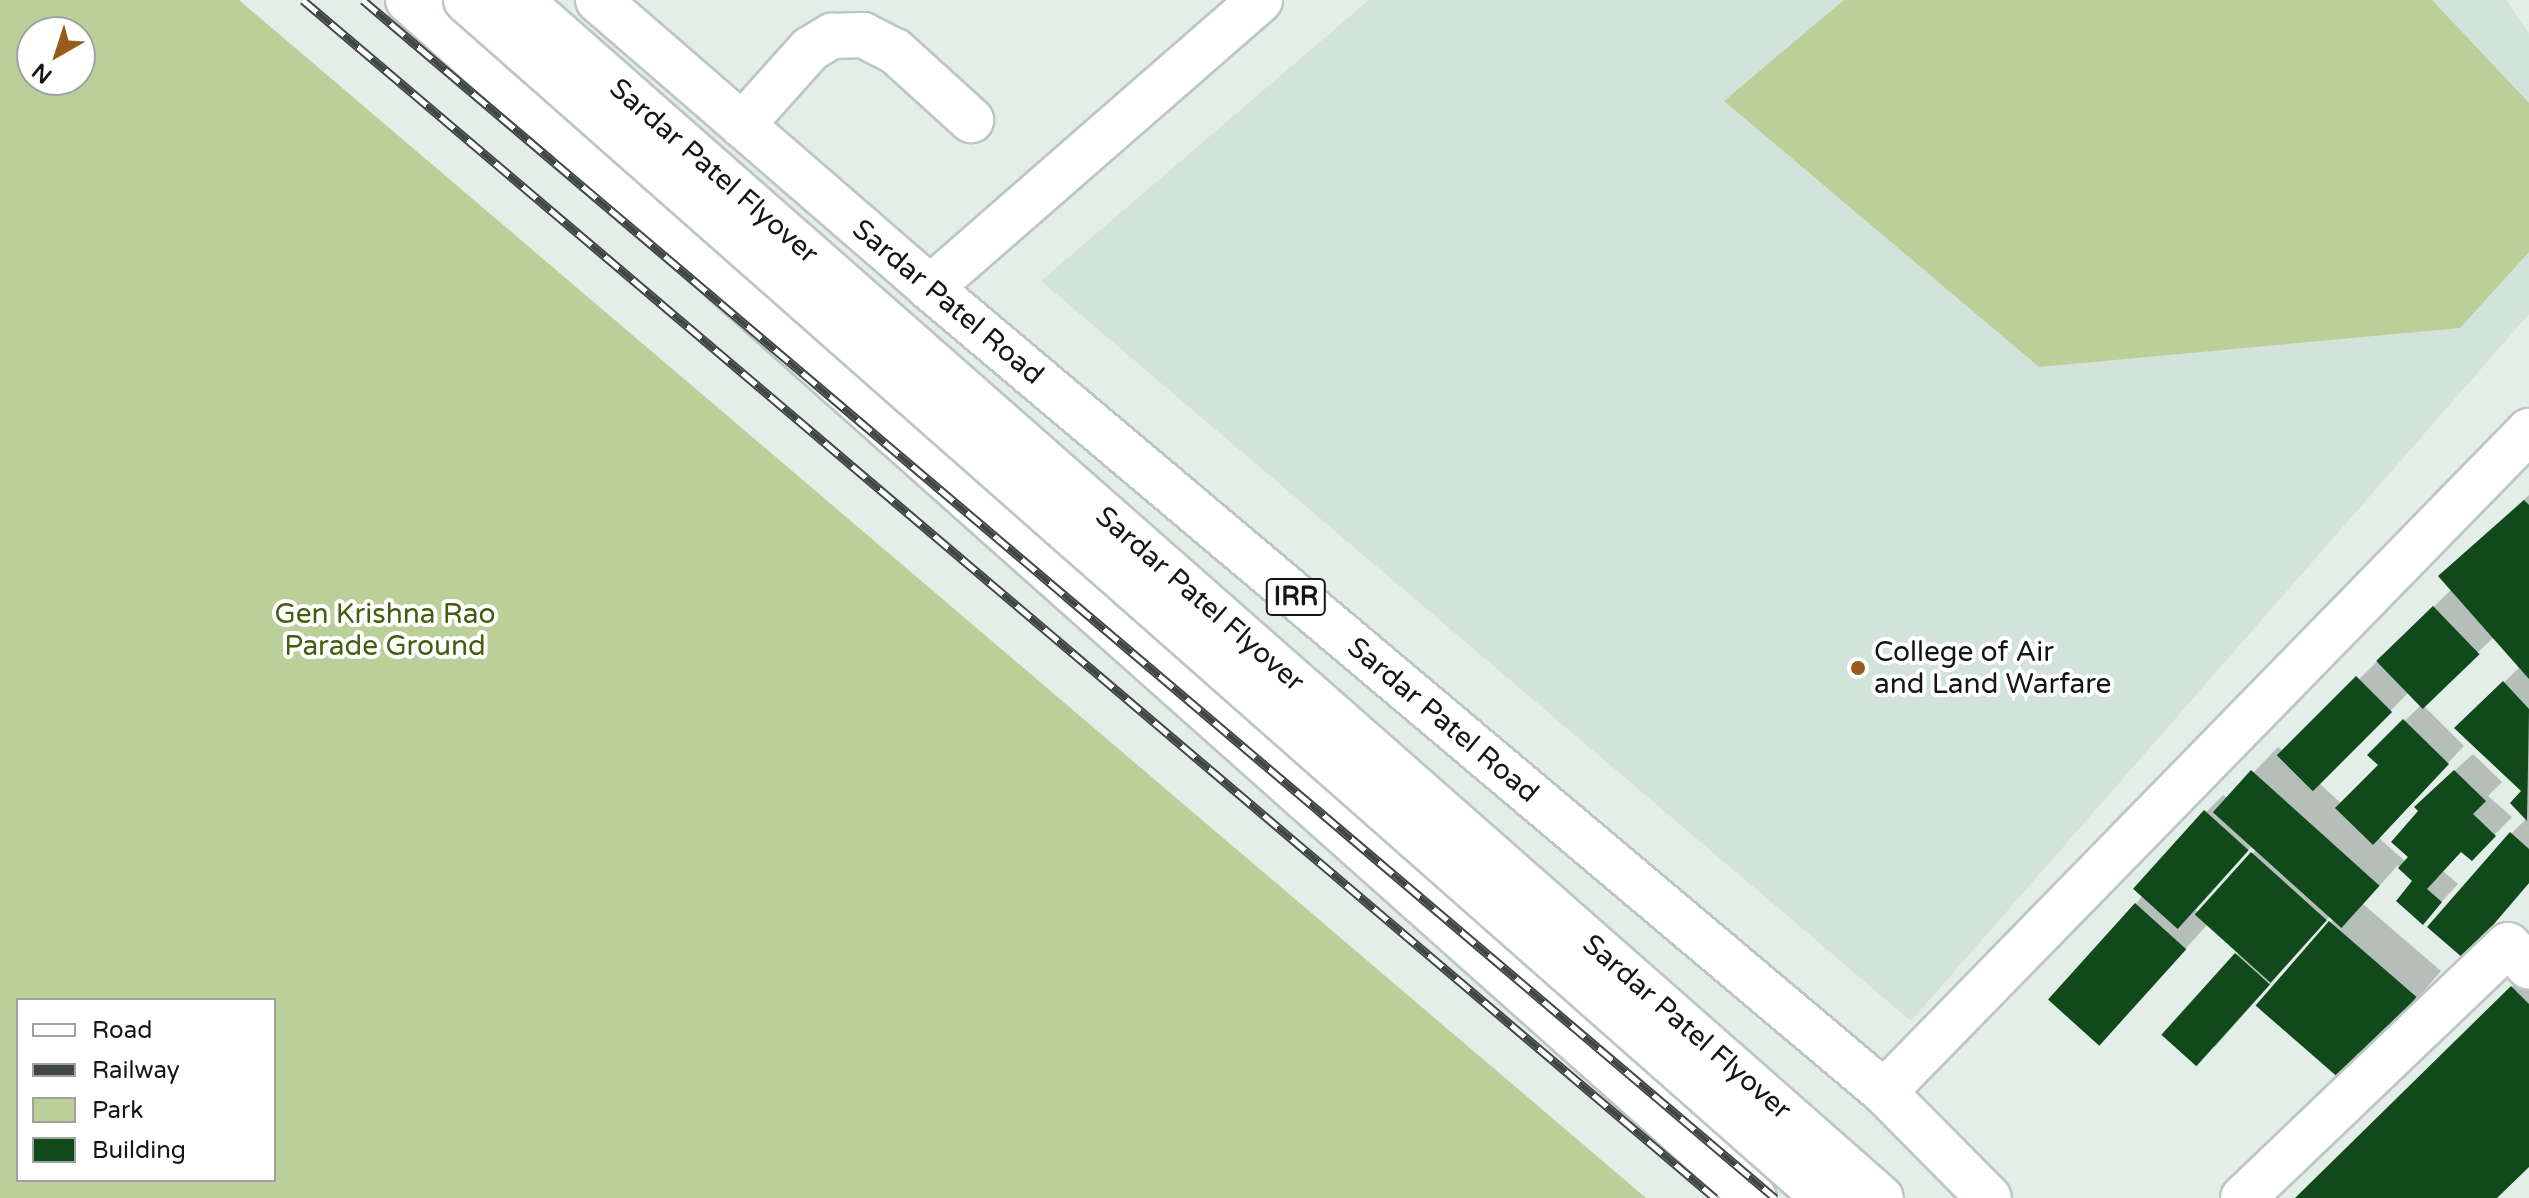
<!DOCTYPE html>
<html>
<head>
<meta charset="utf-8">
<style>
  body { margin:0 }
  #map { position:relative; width:2529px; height:1198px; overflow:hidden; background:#e4eee9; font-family:"Varela Round",sans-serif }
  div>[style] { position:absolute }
  .built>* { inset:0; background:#d1e3db }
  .green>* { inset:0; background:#bbd098 }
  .shadow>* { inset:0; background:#0003 }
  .building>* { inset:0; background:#10491a; transform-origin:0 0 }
  .roads { filter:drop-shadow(2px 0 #bdc7c2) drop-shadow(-2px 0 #bdc7c2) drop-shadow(0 2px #bdc7c2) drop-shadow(0 -2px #bdc7c2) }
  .minor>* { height:44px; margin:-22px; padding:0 22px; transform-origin:22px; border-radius:22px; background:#fff }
  .major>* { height:44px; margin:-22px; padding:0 22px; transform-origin:22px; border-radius:22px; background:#fff }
  .rail>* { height:9px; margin-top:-4.5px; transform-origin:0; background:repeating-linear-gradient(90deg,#fff 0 18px,#414744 0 36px); box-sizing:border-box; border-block:2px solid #414744 }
  .bridges { filter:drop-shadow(2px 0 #bdc7c2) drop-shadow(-2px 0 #bdc7c2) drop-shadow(0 2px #bdc7c2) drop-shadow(0 -2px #bdc7c2) }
  .major-bridge>* { height:44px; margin:-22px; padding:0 22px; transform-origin:22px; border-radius:22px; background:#fff }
  .dots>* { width:22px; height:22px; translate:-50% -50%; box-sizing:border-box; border:4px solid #fff; border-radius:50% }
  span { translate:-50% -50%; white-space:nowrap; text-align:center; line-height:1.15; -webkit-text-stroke:8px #fff; paint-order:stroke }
  .shield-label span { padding:2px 6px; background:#fff; border:2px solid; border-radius:6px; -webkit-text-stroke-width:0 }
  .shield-label { font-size:26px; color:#121614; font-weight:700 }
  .street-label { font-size:28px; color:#121614 }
  .park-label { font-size:28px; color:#465c12 }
  .poi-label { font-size:28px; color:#121614 }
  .left { translate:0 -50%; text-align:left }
  .legend { position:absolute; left:16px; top:998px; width:260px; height:184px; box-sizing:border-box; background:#fff; border:2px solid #a0a2a1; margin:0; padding:10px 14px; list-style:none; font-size:24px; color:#121614 }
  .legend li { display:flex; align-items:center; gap:16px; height:40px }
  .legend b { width:40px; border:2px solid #a0a2a1 }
  .north { position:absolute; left:16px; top:16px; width:80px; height:80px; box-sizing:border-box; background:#fff; border:2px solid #a0a2a1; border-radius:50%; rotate:219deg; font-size:22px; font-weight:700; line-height:32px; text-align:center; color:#121614 }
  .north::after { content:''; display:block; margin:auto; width:28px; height:36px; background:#975c1c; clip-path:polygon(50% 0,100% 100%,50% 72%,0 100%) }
</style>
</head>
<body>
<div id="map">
  <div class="built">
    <i style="clip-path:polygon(1369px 0,2506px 0,2529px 33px,2529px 314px,1911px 1021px,1041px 281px)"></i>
  </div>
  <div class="green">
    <i style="clip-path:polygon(evenodd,0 0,239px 0,1646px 1198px,0 1198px,0 0,32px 32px,80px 32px,80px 80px,32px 80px,32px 32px,0 0,18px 1000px,274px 1000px,274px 1180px,18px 1180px,18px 1000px)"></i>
    <i style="clip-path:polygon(1844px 0,2432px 0,2529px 103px,2529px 252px,2460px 328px,2039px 367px,1724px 101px)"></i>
  </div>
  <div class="shadow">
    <i style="clip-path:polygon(evenodd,2529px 495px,2529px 883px,2481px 939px,2511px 834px,2527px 818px,2524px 791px,2474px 711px,2521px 666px,2494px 637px,2423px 705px,2464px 746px,2378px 837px,2406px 862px,2421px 811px,2433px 790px,2473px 754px,2502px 782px,2488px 796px,2512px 817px,2472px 858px,2462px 850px,2443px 871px,2458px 884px,2423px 922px,2415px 881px,2398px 865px,2363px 904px,2441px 971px,2368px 1055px,2258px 1005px,2334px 919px,2331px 915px,2215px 1047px,2166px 1035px,2240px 951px,2208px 924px,2099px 1043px,2136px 904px,2206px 812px,2223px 795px,2228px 799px,2278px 747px,2284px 752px,2452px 589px,2440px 576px,2529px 495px,2409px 692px,2421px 705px,2370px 755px,2381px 765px,2342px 804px,2319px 783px,2409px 692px,2529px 495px,2253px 845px,2257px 849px,2199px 914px,2196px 910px,2253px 845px)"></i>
    <i style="clip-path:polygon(2529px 970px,2529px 1164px,2495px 1198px,2297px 1198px)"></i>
  </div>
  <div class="building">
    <i style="clip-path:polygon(2524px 500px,2529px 505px,2529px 679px,2438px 576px)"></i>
    <i style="left:2433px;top:606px;width:67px;height:79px;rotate:46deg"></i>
    <i style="left:2356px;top:676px;width:51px;height:112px;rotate:45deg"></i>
    <i style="clip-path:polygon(2503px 681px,2529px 709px,2527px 821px,2510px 803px,2521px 791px,2454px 728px)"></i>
    <i style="clip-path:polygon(2403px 719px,2449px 764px,2373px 845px,2335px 808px,2378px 765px,2367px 755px)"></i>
    <i style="left:2251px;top:770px;width:173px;height:57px;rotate:42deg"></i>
    <i style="clip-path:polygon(2454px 770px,2486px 801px,2473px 814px,2496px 836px,2472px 861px,2461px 852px,2427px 889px,2442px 902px,2423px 925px,2396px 901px,2412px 881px,2398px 868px,2408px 857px,2391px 842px,2418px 811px,2414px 807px)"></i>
    <i style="left:2204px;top:810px;width:60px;height:106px;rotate:42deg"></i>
    <i style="clip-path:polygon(2510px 832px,2529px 849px,2529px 883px,2464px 959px,2427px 927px)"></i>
    <i style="left:2251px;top:852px;width:102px;height:84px;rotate:42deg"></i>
    <i style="left:2135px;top:903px;width:69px;height:130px;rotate:42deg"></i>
    <i style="left:2329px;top:921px;width:116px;height:112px;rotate:41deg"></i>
    <i style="left:2235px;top:953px;width:47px;height:110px;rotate:42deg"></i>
    <i style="clip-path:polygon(2511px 986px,2529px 1004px,2529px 1167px,2497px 1198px,2295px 1198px)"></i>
  </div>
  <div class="roads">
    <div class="minor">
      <i style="left:742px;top:125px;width:102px;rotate:-48.2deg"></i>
      <i style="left:810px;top:49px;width:26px;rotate:-31deg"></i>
      <i style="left:832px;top:36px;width:31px;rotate:-2deg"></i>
      <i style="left:863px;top:35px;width:36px;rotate:27deg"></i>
      <i style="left:895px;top:51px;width:103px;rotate:42.2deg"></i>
      <i style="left:930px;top:288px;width:438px;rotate:-41.1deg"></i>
      <i style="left:1884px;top:1092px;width:924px;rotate:-45.7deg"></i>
      <i style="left:2243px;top:1198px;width:366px;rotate:-43.7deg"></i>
      <i style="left:2508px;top:945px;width:30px;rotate:46deg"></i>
    </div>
    <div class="major">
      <i style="left:408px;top:0;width:1802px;rotate:41.67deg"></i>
      <i style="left:598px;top:0;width:440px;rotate:40.9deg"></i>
      <i style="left:930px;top:288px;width:1248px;rotate:40.12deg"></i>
      <i style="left:1884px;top:1092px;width:149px;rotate:45.3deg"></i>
    </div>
  </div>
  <div class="rail">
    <i style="left:303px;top:0;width:1852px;rotate:40.31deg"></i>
    <i style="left:363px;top:0;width:1852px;rotate:40.31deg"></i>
  </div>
  <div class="bridges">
    <div class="major-bridge">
      <i style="left:466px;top:0;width:1812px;rotate:41.4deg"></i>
      <i style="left:520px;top:0;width:1813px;rotate:41.36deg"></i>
    </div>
  </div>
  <div class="dots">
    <i style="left:1858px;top:668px;background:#975c1c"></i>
  </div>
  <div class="shield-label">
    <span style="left:1296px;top:597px">IRR</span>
  </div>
  <div class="street-label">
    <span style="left:714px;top:171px;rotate:41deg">Sardar Patel Flyover</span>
    <span style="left:948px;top:302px;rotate:40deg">Sardar Patel Road</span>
    <span style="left:1200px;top:599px;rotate:41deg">Sardar Patel Flyover</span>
    <span style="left:1443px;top:720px;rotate:40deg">Sardar Patel Road</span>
    <span style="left:1687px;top:1027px;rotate:41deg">Sardar Patel Flyover</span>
  </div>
  <div class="park-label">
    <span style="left:385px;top:630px">Gen Krishna Rao<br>Parade Ground</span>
  </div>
  <div class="poi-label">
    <span class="left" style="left:1874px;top:668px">College of Air<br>and Land Warfare</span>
  </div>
  <ul class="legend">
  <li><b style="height:10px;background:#fff"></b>Road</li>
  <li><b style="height:10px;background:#414744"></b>Railway</li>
  <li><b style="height:22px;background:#bbd098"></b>Park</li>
  <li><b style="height:22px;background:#10491a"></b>Building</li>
  </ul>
  <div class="north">N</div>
</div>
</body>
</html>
